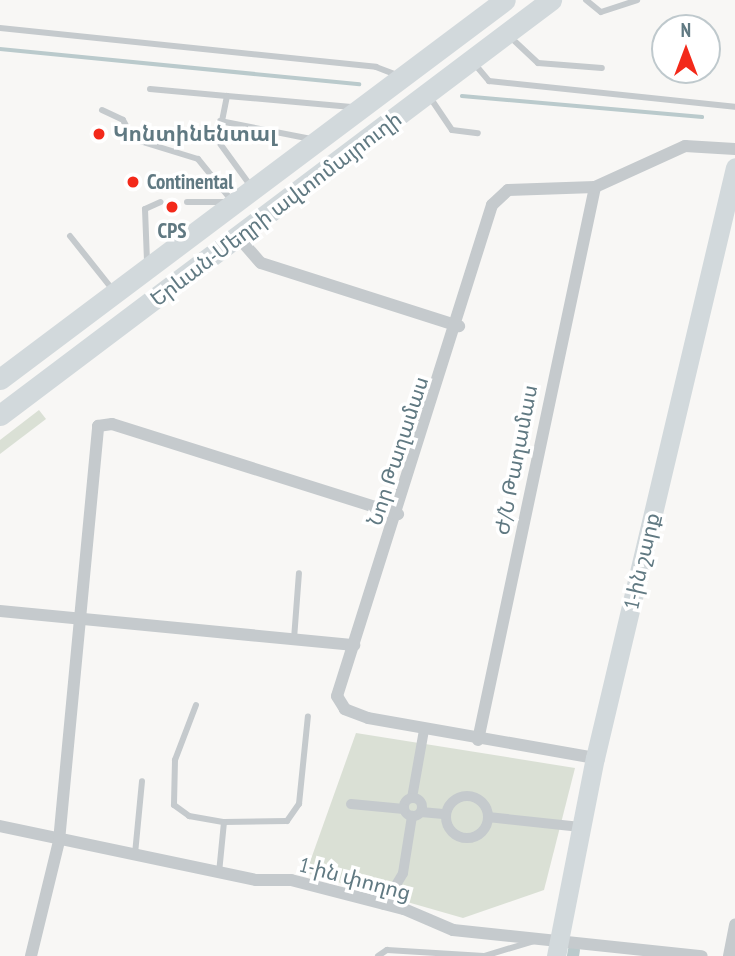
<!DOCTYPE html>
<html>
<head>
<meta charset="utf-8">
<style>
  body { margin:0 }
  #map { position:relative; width:735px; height:956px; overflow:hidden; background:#f8f7f5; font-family:"PT Sans Narrow","Noto Sans Armenian",sans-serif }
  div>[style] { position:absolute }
  .green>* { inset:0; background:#dae0d5 }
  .stream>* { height:3.5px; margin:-1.75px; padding:0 1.75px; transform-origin:1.75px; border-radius:1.75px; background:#bacacc }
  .canal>* { height:12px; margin:-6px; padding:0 6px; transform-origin:6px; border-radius:6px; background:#bacacc }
  .service>* { height:6px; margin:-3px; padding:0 3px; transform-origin:3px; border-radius:3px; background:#c5cacd }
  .pedestrian>* { height:10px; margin:-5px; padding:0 5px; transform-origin:5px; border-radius:5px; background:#c5cacd }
  .pedestrian>.ring { margin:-5px; padding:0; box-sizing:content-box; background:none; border:10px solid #c5cacd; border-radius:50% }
  .minor>* { height:12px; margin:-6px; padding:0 6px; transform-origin:6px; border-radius:6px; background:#c5cacd }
  .primary>* { height:19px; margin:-9.5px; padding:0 9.5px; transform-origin:9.5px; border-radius:9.5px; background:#d2d9dc }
  .trunk>* { height:21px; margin:-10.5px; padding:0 10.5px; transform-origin:10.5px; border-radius:10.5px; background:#d2d9dc }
  .dots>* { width:19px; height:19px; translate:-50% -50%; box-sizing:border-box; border:4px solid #fff; border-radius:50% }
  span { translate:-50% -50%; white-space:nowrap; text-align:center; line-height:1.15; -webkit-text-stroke:7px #fff; paint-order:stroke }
  .poi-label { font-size:21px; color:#607982; font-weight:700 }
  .left { translate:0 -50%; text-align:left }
  .street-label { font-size:21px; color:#607982 }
  .north { position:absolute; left:651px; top:14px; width:70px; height:70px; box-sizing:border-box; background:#fff; border:2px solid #bfc9cd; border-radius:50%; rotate:0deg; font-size:19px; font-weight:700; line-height:28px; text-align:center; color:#607982 }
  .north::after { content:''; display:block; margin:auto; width:24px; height:32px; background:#f3291a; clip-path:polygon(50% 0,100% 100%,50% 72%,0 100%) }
</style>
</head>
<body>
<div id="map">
  <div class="green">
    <i style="clip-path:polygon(39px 410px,46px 419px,0 454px,0 440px)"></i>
    <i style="clip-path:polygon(356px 733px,575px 768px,544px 890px,463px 918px,306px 873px)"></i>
  </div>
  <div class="stream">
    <i style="left:0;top:49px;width:361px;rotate:5.6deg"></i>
    <i style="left:462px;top:96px;width:241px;rotate:5deg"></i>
  </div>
  <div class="canal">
    <i style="left:573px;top:956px;width:6px;rotate:-81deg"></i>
  </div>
  <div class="service">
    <i style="left:586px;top:0;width:19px;rotate:39deg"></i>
    <i style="left:601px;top:12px;width:38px;rotate:-18deg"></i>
    <i style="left:0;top:28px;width:378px;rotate:5.9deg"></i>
    <i style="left:376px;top:67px;width:22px;rotate:21deg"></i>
    <i style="left:508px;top:35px;width:41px;rotate:43deg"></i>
    <i style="left:538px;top:63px;width:64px;rotate:4.5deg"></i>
    <i style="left:473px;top:62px;width:25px;rotate:50deg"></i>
    <i style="left:489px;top:81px;width:247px;rotate:6deg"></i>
    <i style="left:150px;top:89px;width:77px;rotate:5.2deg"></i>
    <i style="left:429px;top:96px;width:41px;rotate:55.9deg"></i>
    <i style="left:452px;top:130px;width:26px;rotate:7deg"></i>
    <i style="left:102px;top:110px;width:23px;rotate:25deg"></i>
    <i style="left:123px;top:120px;width:21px;rotate:62deg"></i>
    <i style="left:133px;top:139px;width:68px;rotate:17.1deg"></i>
    <i style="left:198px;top:159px;width:54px;rotate:51deg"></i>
    <i style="left:220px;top:121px;width:93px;rotate:11.2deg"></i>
    <i style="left:250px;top:185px;width:54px;rotate:-126deg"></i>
    <i style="left:218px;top:141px;width:46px;rotate:-78.7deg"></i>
    <i style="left:227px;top:96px;width:125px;rotate:5deg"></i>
    <i style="left:187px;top:202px;width:38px"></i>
    <i style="left:70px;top:236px;width:69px;rotate:51.5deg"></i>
    <i style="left:147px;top:261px;width:52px;rotate:-92.2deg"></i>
    <i style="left:145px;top:209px;width:17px;rotate:-24deg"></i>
    <i style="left:294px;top:639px;width:66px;rotate:-85.7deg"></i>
    <i style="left:196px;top:705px;width:59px;rotate:110.9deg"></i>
    <i style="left:175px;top:760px;width:45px;rotate:91.3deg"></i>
    <i style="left:174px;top:805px;width:19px;rotate:36deg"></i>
    <i style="left:189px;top:816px;width:36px;rotate:10deg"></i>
    <i style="left:224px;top:822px;width:63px;rotate:-0.9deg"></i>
    <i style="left:287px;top:821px;width:21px;rotate:-55deg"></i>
    <i style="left:299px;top:804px;width:88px;rotate:-84.2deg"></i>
    <i style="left:135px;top:854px;width:73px;rotate:-84.5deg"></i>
    <i style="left:219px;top:873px;width:51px;rotate:-84.4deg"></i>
    <i style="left:378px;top:956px;width:11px;rotate:-34deg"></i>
    <i style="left:387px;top:950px;width:97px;rotate:3.5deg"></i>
    <i style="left:484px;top:956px;width:52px;rotate:-16.7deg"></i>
  </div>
  <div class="pedestrian">
    <i class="ring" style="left:446px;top:796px;width:32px;height:32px"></i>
    <i style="left:412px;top:798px;width:69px;rotate:-80deg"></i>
    <i class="ring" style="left:404px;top:798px;width:8px;height:8px"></i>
    <i style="left:351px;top:804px;width:53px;rotate:5.4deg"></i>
    <i style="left:421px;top:812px;width:25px;rotate:5deg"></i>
    <i style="left:488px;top:817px;width:93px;rotate:6.2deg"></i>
    <i style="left:384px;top:905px;width:37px;rotate:-59deg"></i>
    <i style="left:403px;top:873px;width:58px;rotate:-81deg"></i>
  </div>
  <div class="minor">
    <i style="left:239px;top:238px;width:33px;rotate:49deg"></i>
    <i style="left:261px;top:263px;width:208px;rotate:17.7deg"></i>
    <i style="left:0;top:611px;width:356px;rotate:5.5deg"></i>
    <i style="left:478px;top:740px;width:565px;rotate:-78.05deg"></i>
    <i style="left:595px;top:758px;width:230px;rotate:-170deg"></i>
    <i style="left:368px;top:718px;width:25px;rotate:-159deg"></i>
    <i style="left:345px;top:709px;width:15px;rotate:-122deg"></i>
    <i style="left:337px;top:696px;width:515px;rotate:-72.48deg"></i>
    <i style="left:492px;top:205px;width:22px;rotate:-43deg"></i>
    <i style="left:508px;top:190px;width:87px;rotate:-2deg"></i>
    <i style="left:595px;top:187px;width:99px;rotate:-24.5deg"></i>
    <i style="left:685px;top:146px;width:50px;rotate:3.4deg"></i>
    <i style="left:0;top:826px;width:262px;rotate:11.9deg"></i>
    <i style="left:256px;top:880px;width:35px"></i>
    <i style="left:291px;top:880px;width:117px;rotate:14.4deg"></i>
    <i style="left:404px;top:909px;width:53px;rotate:23.2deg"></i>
    <i style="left:453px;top:930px;width:250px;rotate:6deg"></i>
    <i style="left:31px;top:956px;width:118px;rotate:-76.3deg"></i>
    <i style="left:59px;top:841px;width:417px;rotate:-84.6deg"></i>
    <i style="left:98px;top:426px;width:14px;rotate:-8deg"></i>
    <i style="left:112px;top:424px;width:300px;rotate:17.5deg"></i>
    <i style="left:729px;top:956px;width:32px;rotate:-79deg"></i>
  </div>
  <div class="primary">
    <i style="left:556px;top:956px;width:202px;rotate:-78.9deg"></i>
    <i style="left:595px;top:758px;width:607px;rotate:-76.67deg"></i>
  </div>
  <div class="trunk">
    <i style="left:0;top:379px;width:631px;rotate:-36.89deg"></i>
    <i style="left:0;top:415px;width:690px;rotate:-36.99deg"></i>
  </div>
  <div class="dots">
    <i style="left:99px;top:134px;background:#f3291a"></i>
    <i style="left:133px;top:182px;background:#f3291a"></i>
    <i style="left:172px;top:207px;background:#f3291a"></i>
  </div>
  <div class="poi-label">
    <span class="left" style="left:113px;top:134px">Կոնտինենտալ</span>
    <span class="left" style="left:147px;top:182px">Continental</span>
    <span style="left:172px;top:231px">CPS</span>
  </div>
  <div class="street-label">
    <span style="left:276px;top:209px;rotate:-37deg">Երևան-Մեղրի ավտոմայրուղի</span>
    <span style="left:398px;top:451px;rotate:-72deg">Նոր Թաղամաս</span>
    <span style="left:516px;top:460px;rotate:-79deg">Ժ/Ն Թաղամաս</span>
    <span style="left:642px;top:561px;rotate:-77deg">1-ին շարք</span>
    <span style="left:355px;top:879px;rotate:15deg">1-ին փողոց</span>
  </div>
  <div class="north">N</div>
</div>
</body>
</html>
